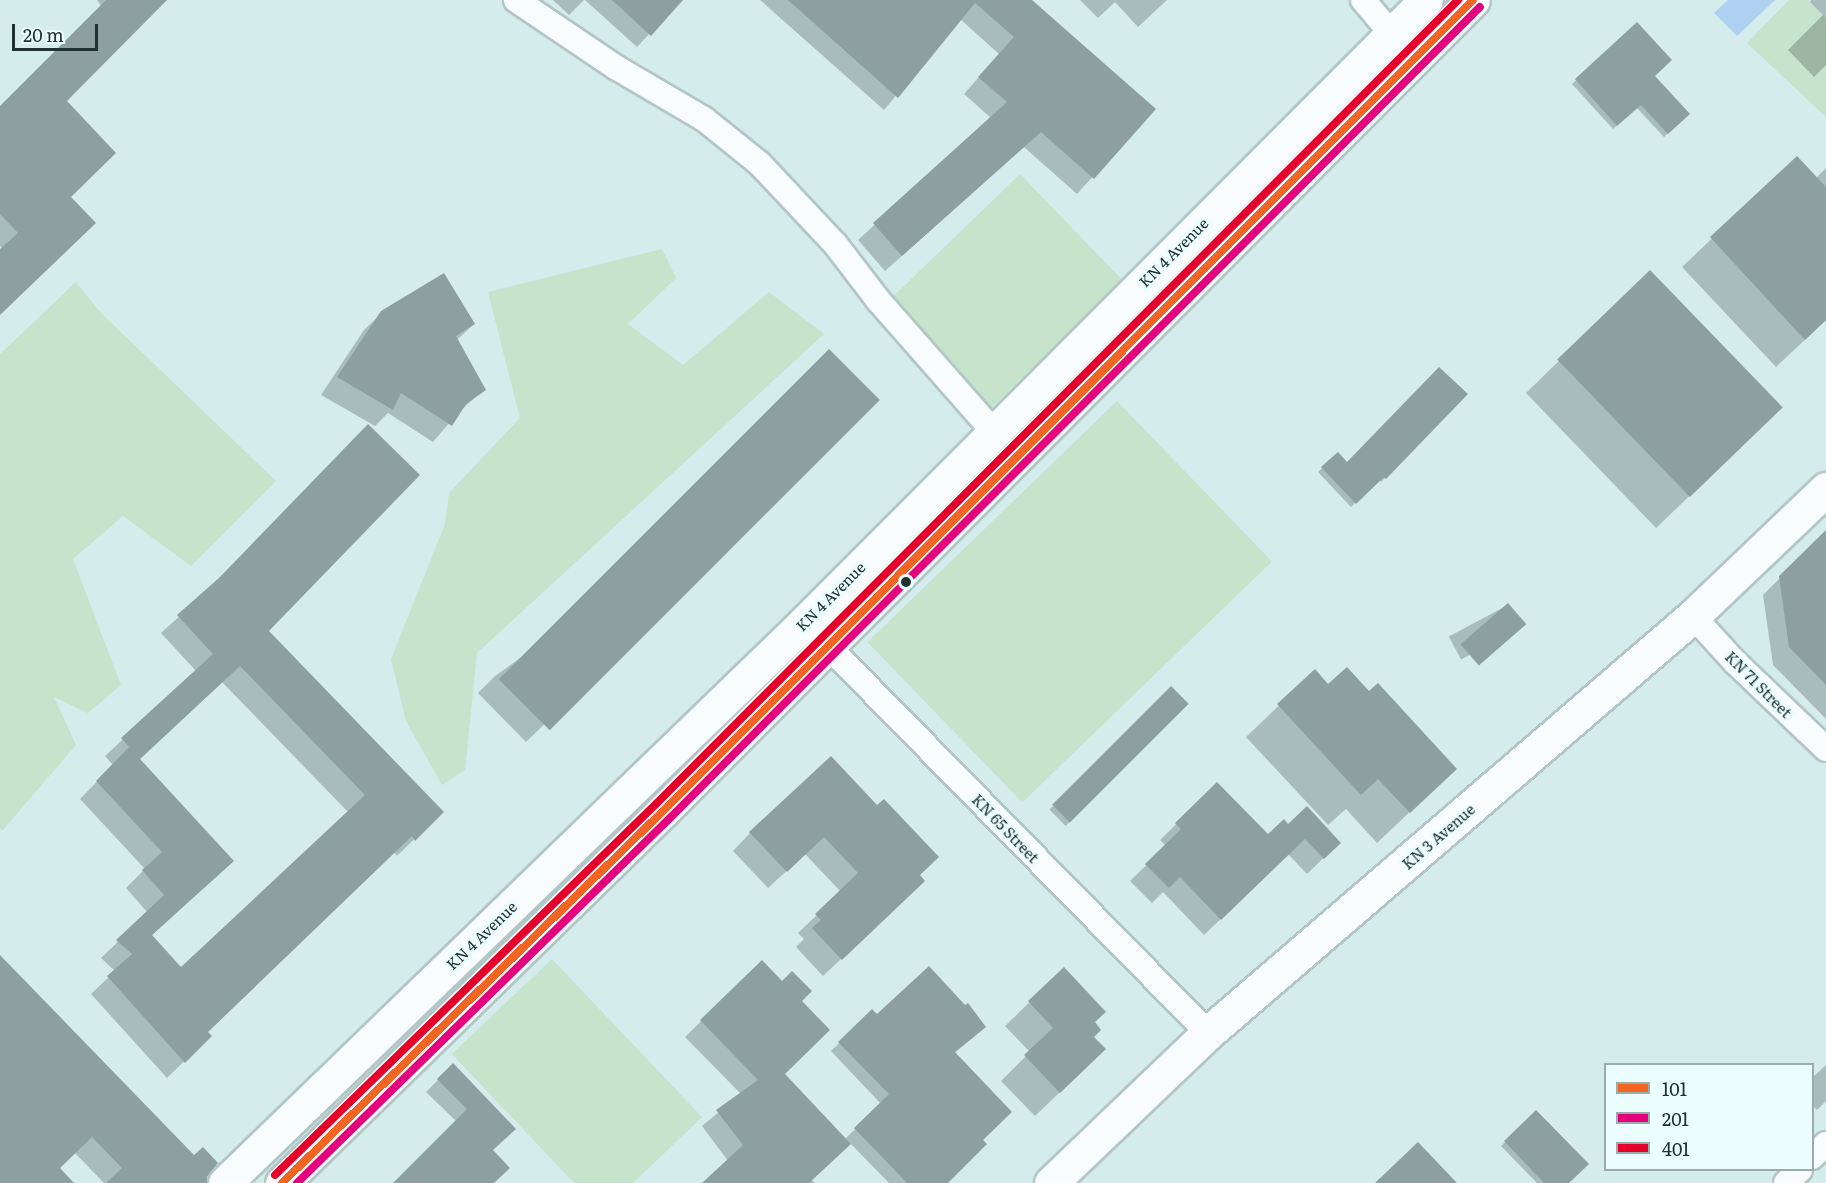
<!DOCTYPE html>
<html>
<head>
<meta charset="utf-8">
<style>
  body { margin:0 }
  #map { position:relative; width:1826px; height:1183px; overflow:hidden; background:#d4ecec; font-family:Literata,serif }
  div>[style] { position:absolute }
  .green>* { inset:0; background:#c5e4cb; transform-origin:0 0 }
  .water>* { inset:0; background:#aed1f2 }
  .shadow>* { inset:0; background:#0003; transform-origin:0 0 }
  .building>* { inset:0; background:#8e9fa1; transform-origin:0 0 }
  .roads { filter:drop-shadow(2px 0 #b2c6c6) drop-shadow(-2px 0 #b2c6c6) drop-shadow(0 2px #b2c6c6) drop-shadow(0 -2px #b2c6c6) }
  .street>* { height:24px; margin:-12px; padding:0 12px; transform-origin:12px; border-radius:12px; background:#f9fcfc }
  .secondary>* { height:33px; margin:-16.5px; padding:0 16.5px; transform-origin:16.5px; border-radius:16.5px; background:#f9fcfc }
  .bus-1>* { height:8px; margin:-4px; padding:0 4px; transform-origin:4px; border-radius:4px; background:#f26522 }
  .bus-2>* { height:8px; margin:-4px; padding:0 4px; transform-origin:4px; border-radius:4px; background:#e5007d }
  .bus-3>* { height:8px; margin:-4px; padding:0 4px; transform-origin:4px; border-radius:4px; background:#e4002b }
  .dots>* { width:16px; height:16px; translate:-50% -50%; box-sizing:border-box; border:3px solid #ecfdfd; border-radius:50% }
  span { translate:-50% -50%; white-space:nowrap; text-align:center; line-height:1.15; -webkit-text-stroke:6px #ecfdfd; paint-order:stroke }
  .street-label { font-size:15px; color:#203131 }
  .legend { position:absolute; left:1604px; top:1063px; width:210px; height:108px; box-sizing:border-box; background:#ecfdfd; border:2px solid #9aabab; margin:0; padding:8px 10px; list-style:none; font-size:18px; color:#203131 }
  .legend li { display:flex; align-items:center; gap:12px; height:30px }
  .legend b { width:30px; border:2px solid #9aabab }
  .scale { position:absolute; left:12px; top:24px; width:86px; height:27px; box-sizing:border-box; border:3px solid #203131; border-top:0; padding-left:8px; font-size:18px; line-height:21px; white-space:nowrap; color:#203131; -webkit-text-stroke:4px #ecfdfd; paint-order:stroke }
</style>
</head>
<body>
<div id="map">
  <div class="green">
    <i style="clip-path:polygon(1789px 0,1808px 0,1826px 18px,1826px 117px,1747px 43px)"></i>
    <i style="left:1020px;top:174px;width:148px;height:184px;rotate:46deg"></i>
    <i style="clip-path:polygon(662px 249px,676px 278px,628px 324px,683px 365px,769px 292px,824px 334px,477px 653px,465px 770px,442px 785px,406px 721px,391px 659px,445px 524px,449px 493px,520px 418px,488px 292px)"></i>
    <i style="clip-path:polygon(76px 282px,101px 313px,276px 481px,191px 566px,123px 516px,73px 559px,121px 685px,88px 713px,54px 697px,76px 745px,2px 831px,0 828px,0 354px)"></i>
    <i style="left:1117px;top:401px;width:223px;height:347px;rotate:46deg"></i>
    <i style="clip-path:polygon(552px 959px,702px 1117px,633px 1183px,574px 1183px,452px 1054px)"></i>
  </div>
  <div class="water">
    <i style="clip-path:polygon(1728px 0,1775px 0,1737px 36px,1714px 13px)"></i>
  </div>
  <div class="shadow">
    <i style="clip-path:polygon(97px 0,165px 0,64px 101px,69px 197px,0 313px,0 251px,3px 249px,0 246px,0 108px,101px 6px)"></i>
    <i style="clip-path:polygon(553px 0,584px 0,569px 15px)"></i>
    <i style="clip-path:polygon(585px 0,681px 0,637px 47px)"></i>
    <i style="clip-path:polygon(760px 0,1030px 0,1154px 109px,1077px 194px,1024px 147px,885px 271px,858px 240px,991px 118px,964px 94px,999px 54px,960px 19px,884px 110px)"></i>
    <i style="clip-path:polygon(1080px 0,1167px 0,1138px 27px,1115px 2px,1098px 18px)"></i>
    <i style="clip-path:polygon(1811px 0,1826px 0,1826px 65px,1814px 77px,1788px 50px,1823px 15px,1810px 2px)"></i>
    <i style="clip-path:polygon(1637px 24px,1653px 76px,1688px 114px,1664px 137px,1636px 107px,1613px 129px,1572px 84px)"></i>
    <i style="clip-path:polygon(1797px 158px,1816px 178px,1826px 168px,1826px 320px,1776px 367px,1682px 267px)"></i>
    <i style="clip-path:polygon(1650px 272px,1749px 439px,1656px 528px,1526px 393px)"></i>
    <i style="clip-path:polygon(382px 313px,474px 324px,457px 340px,484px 389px,458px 413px,433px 442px,388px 413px,375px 426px,321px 395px,364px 330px)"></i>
    <i style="clip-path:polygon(1466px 394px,1381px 482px,1379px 480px,1351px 507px,1318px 472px,1337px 454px,1347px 464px)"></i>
    <i style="clip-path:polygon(861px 417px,526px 742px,478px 693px,495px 676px)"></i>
    <i style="clip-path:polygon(1826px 532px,1826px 719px,1773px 665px,1763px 595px)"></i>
    <i style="clip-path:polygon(evenodd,216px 583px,267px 631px,442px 812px,397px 856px,394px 852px,206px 1033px,210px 1036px,167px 1078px,91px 994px,115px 971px,101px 958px,148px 913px,126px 888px,145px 869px,80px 799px,113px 765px,105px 756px,196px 671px,161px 633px,216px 583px,222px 682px,348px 812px,181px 969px,151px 936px,232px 861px,139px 760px,222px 682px)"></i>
    <i style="left:1508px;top:605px;width:26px;height:67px;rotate:62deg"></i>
    <i style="clip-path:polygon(1315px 671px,1328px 686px,1369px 693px,1455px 769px,1377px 843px,1346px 809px,1328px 825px,1246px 737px)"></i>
    <i style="left:1171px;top:688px;width:23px;height:172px;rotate:45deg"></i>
    <i style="clip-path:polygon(1217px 784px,1268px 836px,1288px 826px,1339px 843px,1307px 874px,1288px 854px,1204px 935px,1163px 892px,1152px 903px,1130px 881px,1166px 846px,1160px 840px)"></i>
    <i style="clip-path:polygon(877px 807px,918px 875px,905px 899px,823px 976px,796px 947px,804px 939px,798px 933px,841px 892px,805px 854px,768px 888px,733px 851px,750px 833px)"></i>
    <i style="clip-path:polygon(0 957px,206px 1177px,206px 1183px,104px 1183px,74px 1152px,58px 1168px,72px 1183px,0 1183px)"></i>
    <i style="clip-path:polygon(762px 962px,800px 1001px,783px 1074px,844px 1140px,881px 1104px,831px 1051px,872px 1011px,877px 1016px,975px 1036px,954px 1053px,981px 1140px,946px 1183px,889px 1183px,850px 1143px,812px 1180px,815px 1183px,705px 1183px,728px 1161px,702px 1126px,741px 1094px,685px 1037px)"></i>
    <i style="clip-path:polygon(1064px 969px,1093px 1023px,1092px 1037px,1080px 1073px,1035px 1116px,1001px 1081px,1030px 1052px,1005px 1026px)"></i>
    <i style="clip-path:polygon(453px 1065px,491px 1151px,492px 1183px,395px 1183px,457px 1122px,426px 1092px)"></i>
    <i style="clip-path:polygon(1826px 1065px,1826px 1101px,1817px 1110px,1812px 1105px,1812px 1078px)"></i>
    <i style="clip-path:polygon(1536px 1112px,1567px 1183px,1537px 1183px,1501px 1146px)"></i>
  </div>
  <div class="building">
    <i style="clip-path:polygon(106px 0,167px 0,67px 101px,116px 153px,71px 197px,96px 223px,0 315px,0 249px,18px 233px,0 214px,0 106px)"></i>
    <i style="clip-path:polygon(612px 0,683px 0,651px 36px)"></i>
    <i style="clip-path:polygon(788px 0,1032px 0,1156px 109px,1094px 179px,1041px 132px,902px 256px,873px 223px,1007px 102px,978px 77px,1014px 37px,975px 3px,898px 98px)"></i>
    <i style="clip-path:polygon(1637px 22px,1672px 60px,1655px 76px,1690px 114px,1668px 134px,1641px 105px,1617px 126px,1575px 79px)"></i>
    <i style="clip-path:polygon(1797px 156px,1826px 187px,1826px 320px,1805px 340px,1710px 237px)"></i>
    <i style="left:1650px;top:270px;width:191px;height:129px;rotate:46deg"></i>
    <i style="clip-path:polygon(444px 273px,475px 324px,456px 336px,486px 390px,466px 404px,452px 426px,401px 393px,393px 410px,337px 377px,381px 311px)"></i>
    <i style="left:829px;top:349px;width:72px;height:467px;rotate:45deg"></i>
    <i style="clip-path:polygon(1439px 367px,1468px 394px,1386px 479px,1384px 477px,1356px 504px,1321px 467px,1338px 452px,1347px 462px)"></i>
    <i style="clip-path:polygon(evenodd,368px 424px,420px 475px,269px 631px,444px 812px,415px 841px,412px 836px,208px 1032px,212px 1036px,185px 1063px,107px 976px,132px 954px,116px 940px,164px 895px,142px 870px,162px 852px,96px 781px,129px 747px,131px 749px,121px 738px,213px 654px,177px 615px,219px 578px,368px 424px,240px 666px,365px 795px,181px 967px,152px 935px,234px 861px,140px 759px,240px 666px)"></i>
    <i style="clip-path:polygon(1826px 530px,1826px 685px,1789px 647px,1779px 576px)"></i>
    <i style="left:1508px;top:603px;width:28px;height:63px;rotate:49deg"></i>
    <i style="clip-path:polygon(1347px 667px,1369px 691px,1378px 683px,1457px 769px,1410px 813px,1378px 779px,1361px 795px,1277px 704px,1315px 669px,1328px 684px)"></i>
    <i style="left:1171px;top:686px;width:25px;height:168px;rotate:45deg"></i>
    <i style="clip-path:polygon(831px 756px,877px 805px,884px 799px,939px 857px,920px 875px,925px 881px,842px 960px,812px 928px,821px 920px,815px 914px,858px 873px,824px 837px,787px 872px,749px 832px)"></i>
    <i style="clip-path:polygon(1217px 782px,1268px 834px,1284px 819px,1288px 824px,1307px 806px,1341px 843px,1324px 859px,1305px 839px,1221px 920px,1180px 877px,1169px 888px,1145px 864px,1181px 829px,1175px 823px)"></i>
    <i style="clip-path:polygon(0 955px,194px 1155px,203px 1147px,218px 1163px,207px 1177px,207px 1183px,106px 1183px,122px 1168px,92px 1137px,60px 1168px,74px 1183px,0 1183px)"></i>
    <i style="clip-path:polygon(762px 960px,782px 981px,792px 971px,812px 991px,802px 1001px,830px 1030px,785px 1074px,851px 1144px,809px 1183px,702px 1183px,743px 1145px,716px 1110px,758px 1080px,700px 1020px)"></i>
    <i style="clip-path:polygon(929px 966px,965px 1005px,968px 1003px,986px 1027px,955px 1052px,1012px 1112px,983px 1140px,987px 1144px,948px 1183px,907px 1183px,854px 1128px,889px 1094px,838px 1042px,872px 1009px,877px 1014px)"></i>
    <i style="clip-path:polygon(1064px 967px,1106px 1012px,1095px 1022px,1101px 1030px,1094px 1037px,1106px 1049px,1060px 1093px,1024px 1055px,1053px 1028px,1028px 1001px)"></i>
    <i style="clip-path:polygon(453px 1063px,516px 1129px,493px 1150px,510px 1168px,494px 1183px,393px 1183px,467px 1109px,437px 1079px)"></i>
    <i style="clip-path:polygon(1536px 1110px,1589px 1164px,1569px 1183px,1544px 1183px,1504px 1141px)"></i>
    <i style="clip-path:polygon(1418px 1142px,1457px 1183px,1375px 1183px)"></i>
  </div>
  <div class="roads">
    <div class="street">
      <i style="left:516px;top:0;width:122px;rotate:34deg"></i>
      <i style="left:617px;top:68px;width:101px;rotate:30.4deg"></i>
      <i style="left:704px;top:119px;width:70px;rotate:38.7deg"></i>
      <i style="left:759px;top:163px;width:112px;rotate:46.8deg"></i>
      <i style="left:836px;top:245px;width:69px;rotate:52.6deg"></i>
      <i style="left:878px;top:300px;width:176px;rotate:48.7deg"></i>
      <i style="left:1363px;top:0;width:60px;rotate:49.7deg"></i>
      <i style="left:1693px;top:616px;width:62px;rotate:47.6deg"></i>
      <i style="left:1735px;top:662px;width:126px;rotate:43.7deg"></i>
      <i style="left:817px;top:635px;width:558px;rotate:45.51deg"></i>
      <i style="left:1812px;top:1157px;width:19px;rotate:-43deg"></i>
      <i style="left:1786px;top:1183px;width:19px;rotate:-43deg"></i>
    </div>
    <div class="secondary">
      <i style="left:225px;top:1183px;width:806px;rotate:-44.04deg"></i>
      <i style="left:804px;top:623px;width:880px;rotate:-45.05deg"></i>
      <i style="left:282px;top:1183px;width:532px;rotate:-44.32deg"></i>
      <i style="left:663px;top:811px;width:1146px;rotate:-45.04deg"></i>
      <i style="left:1051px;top:1183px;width:217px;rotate:-43.7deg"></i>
      <i style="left:1208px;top:1033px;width:640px;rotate:-40.69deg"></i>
      <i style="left:1693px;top:616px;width:184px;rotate:-43.7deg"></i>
    </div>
  </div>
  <div class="bus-1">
    <i style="left:282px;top:1183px;width:532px;rotate:-44.32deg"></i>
    <i style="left:663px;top:811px;width:1146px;rotate:-45.04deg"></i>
  </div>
  <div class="bus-2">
    <i style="left:297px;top:1183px;width:522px;rotate:-44.38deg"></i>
    <i style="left:670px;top:818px;width:1146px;rotate:-45.04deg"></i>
  </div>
  <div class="bus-3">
    <i style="left:275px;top:1175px;width:532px;rotate:-44.24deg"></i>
    <i style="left:656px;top:804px;width:1136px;rotate:-45.07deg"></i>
  </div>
  <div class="dots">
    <i style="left:906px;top:582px;background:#203131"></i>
  </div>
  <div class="street-label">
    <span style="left:1173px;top:252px;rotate:-45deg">KN 4 Avenue</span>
    <span style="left:830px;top:596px;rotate:-45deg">KN 4 Avenue</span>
    <span style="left:1759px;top:684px;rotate:45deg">KN 71 Street</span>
    <span style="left:1006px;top:828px;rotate:46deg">KN 65 Street</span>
    <span style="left:1438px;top:836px;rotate:-41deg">KN 3 Avenue</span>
    <span style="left:481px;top:935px;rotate:-44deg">KN 4 Avenue</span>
  </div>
  <ul class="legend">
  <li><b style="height:8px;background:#f26522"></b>101</li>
  <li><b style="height:8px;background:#e5007d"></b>201</li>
  <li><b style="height:8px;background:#e4002b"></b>401</li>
  </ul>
  <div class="scale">20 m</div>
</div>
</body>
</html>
